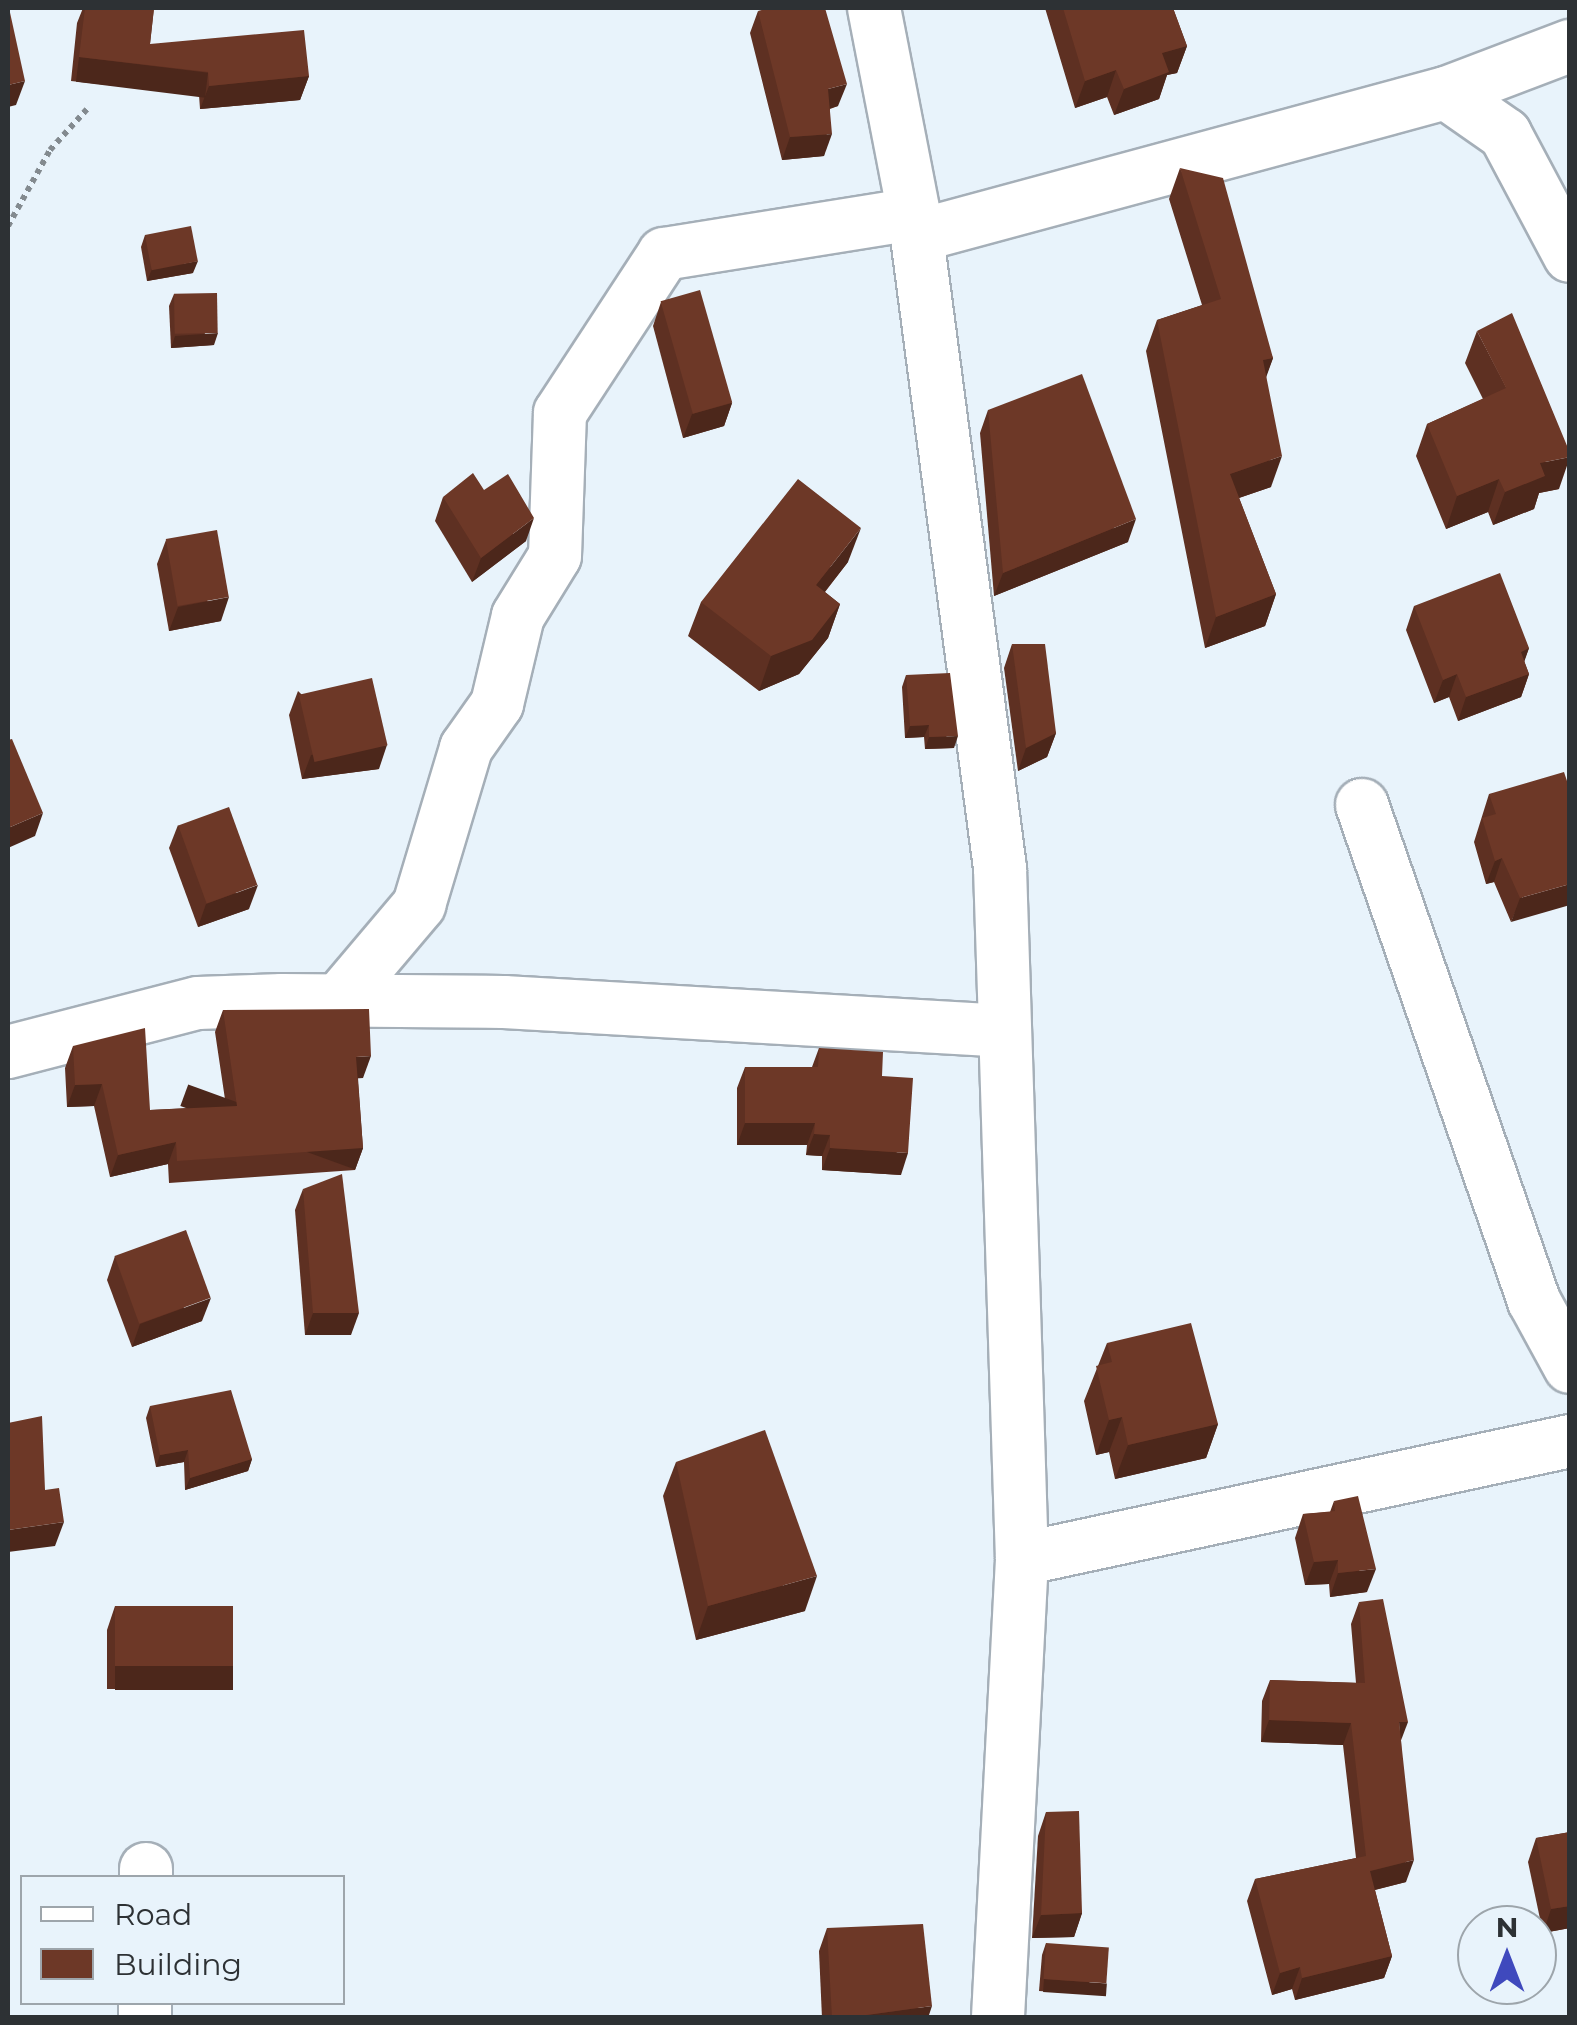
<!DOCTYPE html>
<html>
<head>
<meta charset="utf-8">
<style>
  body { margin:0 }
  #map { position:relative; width:1577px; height:2025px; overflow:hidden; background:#e8f3fb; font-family:Montserrat,sans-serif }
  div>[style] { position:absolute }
  .path>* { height:6px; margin-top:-3px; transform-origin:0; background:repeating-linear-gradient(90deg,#838a8f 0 5px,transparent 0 10px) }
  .roads { filter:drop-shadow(2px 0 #a5afb8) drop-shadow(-2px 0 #a5afb8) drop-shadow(0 2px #a5afb8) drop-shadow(0 -2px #a5afb8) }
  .minor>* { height:52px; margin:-26px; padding:0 26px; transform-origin:26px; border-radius:26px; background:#fff }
  .wall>* { inset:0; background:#5e3022 }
  .shaded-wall>* { inset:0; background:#4c271b; transform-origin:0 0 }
  .building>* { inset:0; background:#6d3827; transform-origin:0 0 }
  span { translate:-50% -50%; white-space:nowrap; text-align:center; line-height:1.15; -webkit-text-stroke:10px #e8f3fb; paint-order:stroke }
  .frame { position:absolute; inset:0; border:10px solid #2d3134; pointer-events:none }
  .legend { position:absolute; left:20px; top:1875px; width:325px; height:130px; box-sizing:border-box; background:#e8f3fb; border:2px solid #9da5ab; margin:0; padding:12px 18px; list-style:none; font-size:30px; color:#2d3134 }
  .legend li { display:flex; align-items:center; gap:20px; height:50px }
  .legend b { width:50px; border:2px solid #9da5ab }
  .north { position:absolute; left:1457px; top:1905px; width:100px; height:100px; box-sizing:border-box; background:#e8f3fb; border:2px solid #9da5ab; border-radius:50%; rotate:0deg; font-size:28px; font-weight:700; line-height:40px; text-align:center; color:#2d3134 }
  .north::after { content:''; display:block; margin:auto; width:35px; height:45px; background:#3f49bd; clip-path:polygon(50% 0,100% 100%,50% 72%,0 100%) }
</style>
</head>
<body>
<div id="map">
  <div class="path">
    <i style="left:8px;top:226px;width:87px;rotate:-61.1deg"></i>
    <i style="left:50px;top:150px;width:55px;rotate:-47.9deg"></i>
  </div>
  <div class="roads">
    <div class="minor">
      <i style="left:874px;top:8px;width:210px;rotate:79deg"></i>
      <i style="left:914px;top:214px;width:660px;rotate:82.51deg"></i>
      <i style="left:1000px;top:868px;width:691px;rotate:88.18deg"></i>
      <i style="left:1022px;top:1559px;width:460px;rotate:93deg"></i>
      <i style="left:1446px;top:93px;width:72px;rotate:34.8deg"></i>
      <i style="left:1505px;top:134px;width:138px;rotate:62deg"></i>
      <i style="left:917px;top:236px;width:548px;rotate:-15.13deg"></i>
      <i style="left:1446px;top:93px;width:133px;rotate:-20.8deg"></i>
      <i style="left:1362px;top:805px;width:525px;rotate:70.87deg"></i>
      <i style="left:1534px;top:1301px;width:75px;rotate:61.4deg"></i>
      <i style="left:338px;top:1001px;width:126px;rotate:-49.8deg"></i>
      <i style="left:419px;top:905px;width:164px;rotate:-73.3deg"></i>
      <i style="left:466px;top:748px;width:54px;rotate:-54.8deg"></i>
      <i style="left:497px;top:704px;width:90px;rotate:-76.6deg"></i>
      <i style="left:518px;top:616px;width:70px;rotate:-58.3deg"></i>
      <i style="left:555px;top:556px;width:143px;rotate:-88deg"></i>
      <i style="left:560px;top:413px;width:190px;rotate:-56.8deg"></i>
      <i style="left:664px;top:254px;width:253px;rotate:-9.1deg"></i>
      <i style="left:8px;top:1052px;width:196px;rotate:-14.5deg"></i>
      <i style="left:198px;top:1003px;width:84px;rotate:-2deg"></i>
      <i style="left:282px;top:1000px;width:222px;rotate:0.5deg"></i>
      <i style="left:504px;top:1002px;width:500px;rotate:3.3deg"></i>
      <i style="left:1022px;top:1559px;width:561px;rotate:-12.15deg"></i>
      <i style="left:146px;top:1878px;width:9px;rotate:-90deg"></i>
      <i style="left:145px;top:2018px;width:16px;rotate:-90deg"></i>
    </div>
  </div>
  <div class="wall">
    <i style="clip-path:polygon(83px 8px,154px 8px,150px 44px,309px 76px,300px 100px,200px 109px,199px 95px,71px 81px,77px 23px)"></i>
    <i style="clip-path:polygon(1045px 8px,1173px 8px,1187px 46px,1177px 73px,1167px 75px,1159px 99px,1114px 115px,1107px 97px,1075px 108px)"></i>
    <i style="clip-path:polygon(758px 11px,838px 106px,830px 109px,824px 156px,782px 160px,750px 33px)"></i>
    <i style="clip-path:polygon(1180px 168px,1273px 358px,1266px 376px,1271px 487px,1239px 498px,1276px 594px,1265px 626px,1205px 648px,1146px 351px,1157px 320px,1202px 305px,1169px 199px)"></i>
    <i style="clip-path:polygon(145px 235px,193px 273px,147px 281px,141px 247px)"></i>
    <i style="clip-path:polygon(174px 294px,214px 345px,171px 348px,169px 306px)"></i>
    <i style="clip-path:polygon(661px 302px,732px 403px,724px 426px,683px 438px,653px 326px)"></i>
    <i style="clip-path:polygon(1477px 331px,1559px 489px,1539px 493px,1534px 509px,1493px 525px,1488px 512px,1446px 529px,1416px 456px,1427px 424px,1483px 399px,1465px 363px)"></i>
    <i style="clip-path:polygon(988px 410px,1128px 542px,994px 596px,980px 433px)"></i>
    <i style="clip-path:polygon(443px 497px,526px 541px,472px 582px,435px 521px)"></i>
    <i style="clip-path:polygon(166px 540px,221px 621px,169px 631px,157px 564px)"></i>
    <i style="clip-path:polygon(848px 562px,825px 592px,840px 604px,828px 638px,799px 674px,759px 691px,688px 636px,701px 602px)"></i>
    <i style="clip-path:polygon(1414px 606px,1529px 648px,1524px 661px,1529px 674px,1521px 697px,1458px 721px,1449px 697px,1434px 703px,1406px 630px)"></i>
    <i style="clip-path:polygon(1012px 644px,1056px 733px,1047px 757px,1018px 771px,1004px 668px)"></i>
    <i style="clip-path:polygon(906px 675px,954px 748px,925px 749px,924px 737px,905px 738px,902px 687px)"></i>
    <i style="clip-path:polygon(298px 691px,379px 769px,302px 779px,289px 715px)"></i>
    <i style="clip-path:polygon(1570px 790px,1511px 922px,1494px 882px,1486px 884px,1474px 842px,1489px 794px)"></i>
    <i style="clip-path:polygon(178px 825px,249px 909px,198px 927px,169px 848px)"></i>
    <i style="clip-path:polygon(223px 1010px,363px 1078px,358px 1078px,363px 1148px,355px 1170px,169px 1183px,168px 1164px,110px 1177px,94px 1106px,67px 1107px,65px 1068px,73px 1046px,150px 1110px,226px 1106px,215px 1032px)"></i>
    <i style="clip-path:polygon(819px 1048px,882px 1076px,901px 1175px,822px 1170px,822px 1156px,806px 1155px,807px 1145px,737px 1145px,737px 1088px,745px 1067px,812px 1067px)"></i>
    <i style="clip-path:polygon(303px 1189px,351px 1335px,305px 1335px,295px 1210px)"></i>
    <i style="clip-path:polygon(115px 1256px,202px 1321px,132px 1347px,107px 1280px)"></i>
    <i style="clip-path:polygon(1107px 1343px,1218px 1424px,1206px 1458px,1115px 1479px,1109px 1452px,1096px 1455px,1084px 1401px)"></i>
    <i style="clip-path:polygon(150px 1406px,252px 1459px,248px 1471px,185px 1490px,184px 1462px,156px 1467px,146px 1418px)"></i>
    <i style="clip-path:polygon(676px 1462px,805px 1611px,696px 1640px,663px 1496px)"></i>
    <i style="clip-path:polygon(1334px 1501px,1367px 1592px,1330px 1597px,1329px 1584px,1305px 1585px,1295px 1538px,1303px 1514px,1330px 1512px)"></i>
    <i style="clip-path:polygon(1359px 1602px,1401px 1740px,1406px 1882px,1375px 1890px,1392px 1956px,1384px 1978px,1295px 2000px,1292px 1989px,1272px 1995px,1247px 1901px,1255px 1879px,1356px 1858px,1343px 1745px,1261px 1742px,1262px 1701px,1270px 1680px,1356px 1683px,1351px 1624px)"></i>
    <i style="clip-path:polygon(115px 1606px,225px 1689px,107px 1689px,107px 1630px)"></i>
    <i style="clip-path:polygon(1046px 1812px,1082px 1913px,1074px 1937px,1032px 1938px,1038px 1836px)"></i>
    <i style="clip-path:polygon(1570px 1832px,1570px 1928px,1543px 1933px,1528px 1862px,1536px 1838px)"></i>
    <i style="clip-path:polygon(827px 1928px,928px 2018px,822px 2018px,819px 1951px)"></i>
    <i style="clip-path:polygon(1046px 1943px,1103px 1995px,1039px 1991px,1042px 1955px)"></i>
  </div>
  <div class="shaded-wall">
    <i style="clip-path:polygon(1187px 46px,1177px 73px,1167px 75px,1159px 99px,1114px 115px,1124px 89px,1162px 53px)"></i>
    <i style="left:79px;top:57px;width:130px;height:25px;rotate:7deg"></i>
    <i style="clip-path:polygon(1116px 70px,1107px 97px,1075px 108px,1085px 81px)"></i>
    <i style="clip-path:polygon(309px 76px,300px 100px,200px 109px,209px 86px)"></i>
    <i style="clip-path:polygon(25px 81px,16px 105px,8px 107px,8px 85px)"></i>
    <i style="clip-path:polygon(847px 84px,838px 106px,820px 111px,828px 89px)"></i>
    <i style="clip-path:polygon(832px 134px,824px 156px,782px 160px,790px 137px)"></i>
    <i style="clip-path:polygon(198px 261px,193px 273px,147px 281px,152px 269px)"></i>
    <i style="clip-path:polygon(218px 333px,214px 345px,171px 348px,175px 336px)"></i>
    <i style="clip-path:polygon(1273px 358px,1262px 389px,1263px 360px)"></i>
    <i style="clip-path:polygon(732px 403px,724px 426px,683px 438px,692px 414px)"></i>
    <i style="clip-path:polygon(1282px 456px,1271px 487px,1218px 505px,1230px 474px)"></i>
    <i style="clip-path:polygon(1570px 457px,1559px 489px,1539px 493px,1534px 509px,1493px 525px,1505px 492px,1540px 463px)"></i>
    <i style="clip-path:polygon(1499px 479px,1488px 512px,1446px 529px,1457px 496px)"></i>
    <i style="clip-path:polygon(534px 518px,526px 541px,472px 582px,481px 558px)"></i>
    <i style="clip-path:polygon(1136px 519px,1128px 542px,994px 596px,1003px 573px)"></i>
    <i style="clip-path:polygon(861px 528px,848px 562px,803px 619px,816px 585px)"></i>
    <i style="clip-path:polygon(1276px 594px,1265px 626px,1205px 648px,1216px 617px)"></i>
    <i style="clip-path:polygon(229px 597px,221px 621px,169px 631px,178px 607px)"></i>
    <i style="clip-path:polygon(840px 604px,828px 638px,799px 674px,759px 691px,771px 656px)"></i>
    <i style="clip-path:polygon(1529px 648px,1521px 671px,1521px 652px)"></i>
    <i style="clip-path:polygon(1457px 674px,1449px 697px,1434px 703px,1443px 680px)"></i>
    <i style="clip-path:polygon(1529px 674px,1521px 697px,1458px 721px,1466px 697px)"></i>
    <i style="clip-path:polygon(929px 725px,924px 737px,905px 738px,910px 726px)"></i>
    <i style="clip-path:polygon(1056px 733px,1047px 757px,1018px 771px,1026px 748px)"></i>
    <i style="clip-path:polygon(958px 736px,954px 748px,925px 749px,929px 737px)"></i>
    <i style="clip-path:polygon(387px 745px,379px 769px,302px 779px,311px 755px)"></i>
    <i style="clip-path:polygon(43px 813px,35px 836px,8px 848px,8px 828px)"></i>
    <i style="clip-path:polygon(1502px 858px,1494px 882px,1486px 884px,1495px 861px)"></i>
    <i style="clip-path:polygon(1570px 884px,1570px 905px,1511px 922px,1520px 898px)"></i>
    <i style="clip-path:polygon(258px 885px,249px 909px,198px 927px,206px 904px)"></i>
    <i style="clip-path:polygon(371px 1056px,363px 1078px,348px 1079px,356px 1057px)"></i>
    <i style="clip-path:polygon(102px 1084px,94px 1106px,67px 1107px,75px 1085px)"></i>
    <i style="clip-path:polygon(745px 1123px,815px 1123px,807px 1145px,737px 1145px)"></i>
    <i style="clip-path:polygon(814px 1134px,830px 1135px,822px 1156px,806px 1155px)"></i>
    <i style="clip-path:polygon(176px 1142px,168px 1164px,110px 1177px,118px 1155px)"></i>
    <i style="left:363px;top:1148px;width:23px;height:186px;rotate:110deg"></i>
    <i style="clip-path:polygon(830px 1148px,908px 1153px,901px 1175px,822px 1170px)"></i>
    <i style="clip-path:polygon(211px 1298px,202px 1321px,132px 1347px,140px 1324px)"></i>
    <i style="clip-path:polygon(313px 1313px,359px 1313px,351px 1335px,305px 1335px)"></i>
    <i style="clip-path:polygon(1122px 1417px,1109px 1452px,1096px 1455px,1109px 1420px)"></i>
    <i style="clip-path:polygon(1218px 1424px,1206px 1458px,1115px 1479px,1128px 1445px)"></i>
    <i style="clip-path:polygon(188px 1450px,184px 1462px,156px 1467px,160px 1455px)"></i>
    <i style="clip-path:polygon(252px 1459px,248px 1471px,185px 1490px,190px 1478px)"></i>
    <i style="clip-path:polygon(64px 1522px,55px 1546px,8px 1552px,8px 1530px)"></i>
    <i style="clip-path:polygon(1338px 1560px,1329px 1584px,1305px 1585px,1314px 1562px)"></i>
    <i style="clip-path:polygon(1376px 1569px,1367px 1592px,1330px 1597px,1338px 1573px)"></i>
    <i style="clip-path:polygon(817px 1576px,805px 1611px,696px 1640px,708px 1606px)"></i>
    <i style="left:115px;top:1666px;width:118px;height:24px"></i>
    <i style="clip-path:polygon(1269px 1720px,1351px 1723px,1343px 1745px,1261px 1742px)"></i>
    <i style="clip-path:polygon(1399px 1722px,1408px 1722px,1400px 1743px)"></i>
    <i style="clip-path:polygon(1414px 1860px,1406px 1882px,1362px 1893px,1370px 1871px)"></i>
    <i style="clip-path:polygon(1570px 1906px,1570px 1928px,1543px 1933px,1551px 1909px)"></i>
    <i style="clip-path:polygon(1082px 1913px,1074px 1937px,1032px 1938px,1041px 1915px)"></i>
    <i style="clip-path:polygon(1392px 1956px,1384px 1978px,1295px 2000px,1302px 1978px)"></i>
    <i style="clip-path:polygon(1300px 1967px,1292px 1989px,1272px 1995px,1280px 1973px)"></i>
    <i style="left:1044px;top:1979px;width:63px;height:13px;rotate:4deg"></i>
    <i style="clip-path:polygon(932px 2006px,928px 2018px,845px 2018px)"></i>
  </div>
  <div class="building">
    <i style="clip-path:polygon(8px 8px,9px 8px,25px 81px,8px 85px)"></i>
    <i style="clip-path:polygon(85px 8px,154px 8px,150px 44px,304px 30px,309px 76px,209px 86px,208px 72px,79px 57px)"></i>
    <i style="clip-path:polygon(769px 8px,825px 8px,847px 84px,828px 89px,832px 134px,790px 137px,758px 11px)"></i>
    <i style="clip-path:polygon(1063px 8px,1173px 8px,1187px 46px,1162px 53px,1169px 72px,1124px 89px,1116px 70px,1085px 81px)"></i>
    <i style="clip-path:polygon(1180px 168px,1223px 178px,1273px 358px,1263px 360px,1282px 456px,1230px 474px,1276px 594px,1216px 617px,1157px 320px,1221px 299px)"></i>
    <i style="left:191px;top:226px;width:36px;height:47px;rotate:79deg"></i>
    <i style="left:700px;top:290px;width:117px;height:41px;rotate:74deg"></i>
    <i style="left:217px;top:293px;width:40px;height:43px;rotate:89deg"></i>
    <i style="clip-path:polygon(1512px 313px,1570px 453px,1570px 457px,1540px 463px,1545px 476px,1505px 492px,1499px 479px,1457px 496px,1427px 424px,1506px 388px,1477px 331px)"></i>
    <i style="clip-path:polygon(1082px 374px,1136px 519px,1003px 573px,988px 410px)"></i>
    <i style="clip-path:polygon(473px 473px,484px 490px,508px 474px,534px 518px,481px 558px,443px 497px)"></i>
    <i style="clip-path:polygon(798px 479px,861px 528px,816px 585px,840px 604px,812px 640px,771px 656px,701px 602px)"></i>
    <i style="left:217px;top:530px;width:68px;height:52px;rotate:80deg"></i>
    <i style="clip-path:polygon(1500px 573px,1529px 648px,1521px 652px,1529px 674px,1466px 697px,1457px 674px,1443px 680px,1414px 606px)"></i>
    <i style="clip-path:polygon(1012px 644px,1045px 644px,1056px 733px,1026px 748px)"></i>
    <i style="clip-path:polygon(950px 673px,958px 736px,929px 737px,929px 725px,910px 726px,906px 675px)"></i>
    <i style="left:372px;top:678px;width:69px;height:75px;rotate:77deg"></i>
    <i style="clip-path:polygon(12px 739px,43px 813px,8px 828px,8px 740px)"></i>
    <i style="clip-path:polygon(1564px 772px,1570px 790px,1570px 884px,1520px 898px,1502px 858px,1495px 861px,1482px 818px,1496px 814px,1489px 794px)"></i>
    <i style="left:229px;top:807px;width:83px;height:54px;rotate:70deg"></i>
    <i style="clip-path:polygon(369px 1009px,371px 1056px,356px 1057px,363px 1148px,177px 1161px,176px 1142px,118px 1155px,102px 1084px,75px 1085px,73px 1046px,145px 1028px,150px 1110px,237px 1106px,223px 1010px)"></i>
    <i style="clip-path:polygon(819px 1048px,883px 1052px,882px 1076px,913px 1078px,908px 1153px,830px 1148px,830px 1135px,814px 1134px,815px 1123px,745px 1123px,745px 1067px,818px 1067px)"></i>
    <i style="clip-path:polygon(342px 1174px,359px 1313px,313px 1313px,303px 1189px)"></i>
    <i style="left:186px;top:1230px;width:72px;height:76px;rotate:70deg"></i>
    <i style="clip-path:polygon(1191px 1323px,1218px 1424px,1128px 1445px,1122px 1417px,1109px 1420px,1096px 1366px,1112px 1362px,1107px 1343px)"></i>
    <i style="clip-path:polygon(231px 1390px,252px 1459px,190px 1478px,188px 1450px,160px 1455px,150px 1406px)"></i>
    <i style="clip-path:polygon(42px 1416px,45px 1490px,59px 1488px,64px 1522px,8px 1530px,8px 1423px)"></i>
    <i style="clip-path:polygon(765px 1430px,817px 1576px,708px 1606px,676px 1462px)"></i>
    <i style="clip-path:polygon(1358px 1496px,1376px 1569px,1338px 1573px,1338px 1560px,1314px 1562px,1303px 1514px,1335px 1511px,1334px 1501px)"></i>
    <i style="clip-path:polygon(1383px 1599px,1408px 1722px,1399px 1722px,1414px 1860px,1370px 1871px,1392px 1956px,1302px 1978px,1300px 1967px,1280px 1973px,1255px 1879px,1366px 1856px,1351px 1723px,1269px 1720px,1270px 1680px,1365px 1683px,1359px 1602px)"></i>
    <i style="left:115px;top:1606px;width:118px;height:60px"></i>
    <i style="clip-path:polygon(1079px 1811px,1082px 1913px,1041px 1915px,1046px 1812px)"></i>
    <i style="clip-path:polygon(1570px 1832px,1570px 1906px,1551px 1909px,1536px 1838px)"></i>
    <i style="clip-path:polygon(923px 1924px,932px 2006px,845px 2018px,832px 2018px,827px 1928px)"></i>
    <i style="left:1046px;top:1943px;width:63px;height:36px;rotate:4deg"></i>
  </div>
  <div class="frame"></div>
  <ul class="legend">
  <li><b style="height:12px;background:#fff"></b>Road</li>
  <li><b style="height:28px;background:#6d3827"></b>Building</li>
  </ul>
  <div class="north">N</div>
</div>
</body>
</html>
